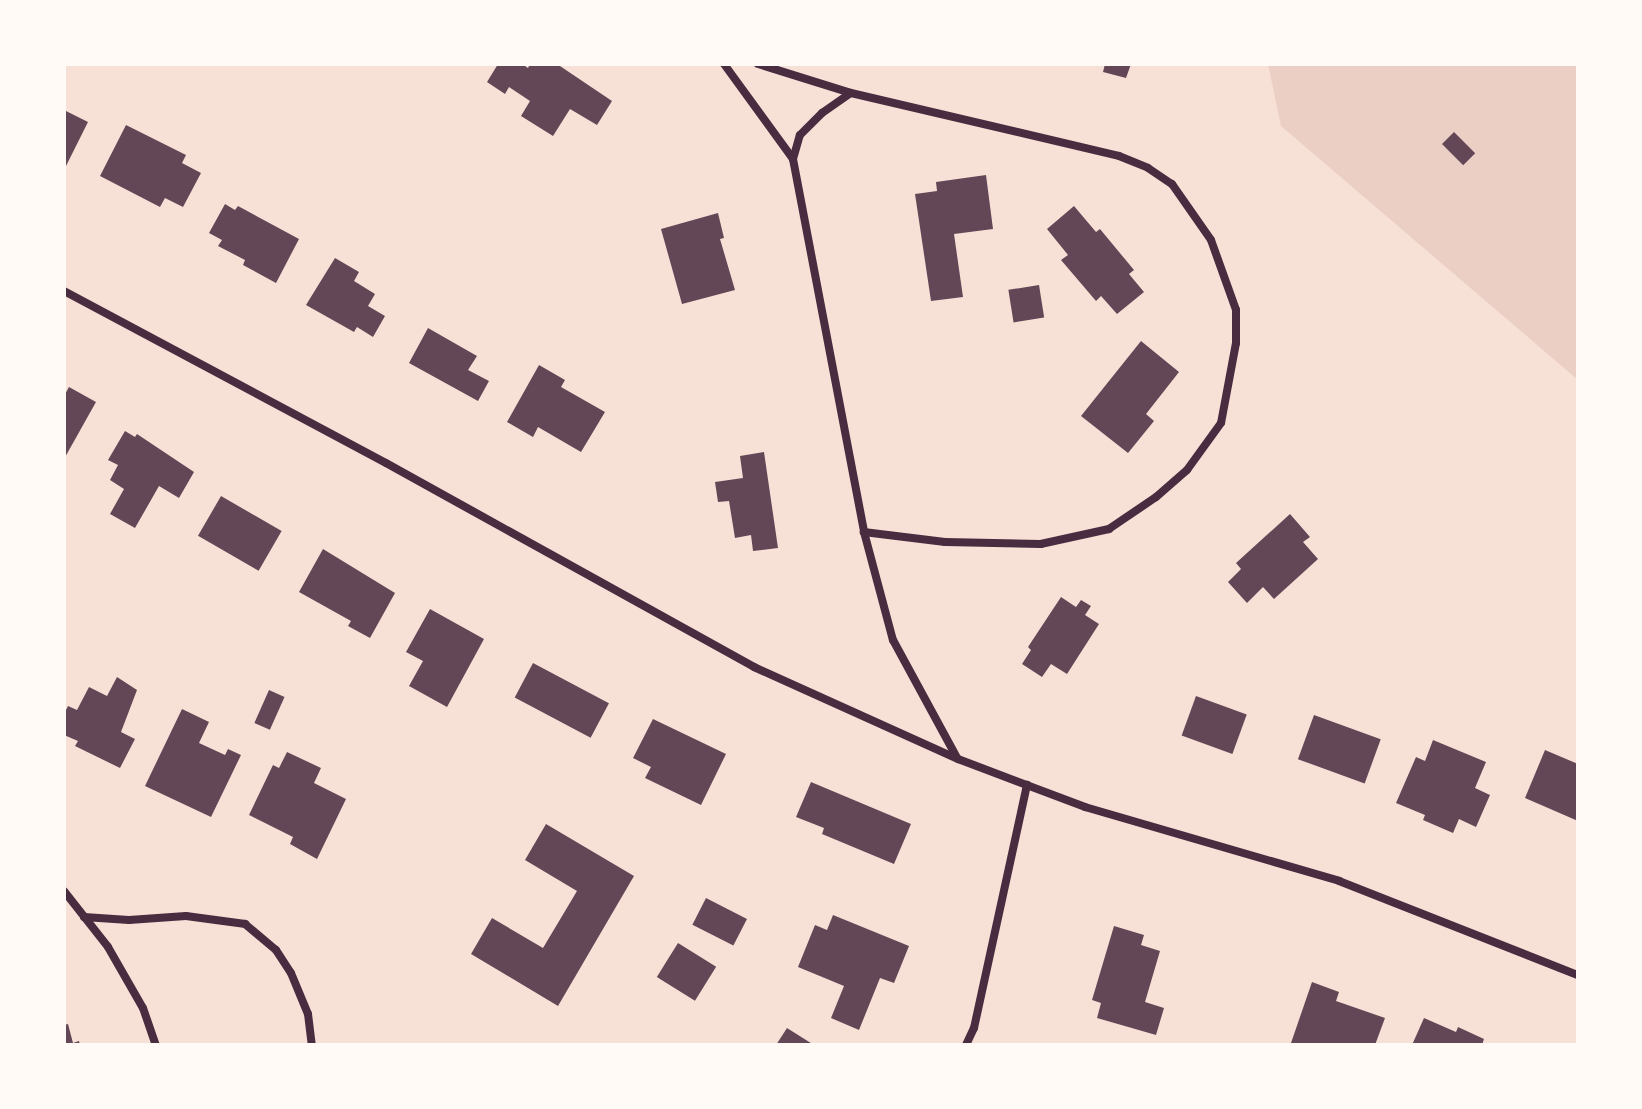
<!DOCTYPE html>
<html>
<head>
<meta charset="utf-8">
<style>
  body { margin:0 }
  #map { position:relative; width:1642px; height:1109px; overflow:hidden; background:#f7e1d7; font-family:"Crimson Pro",serif }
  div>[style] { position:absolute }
  .green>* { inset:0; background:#ebcfc5 }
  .building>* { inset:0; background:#644757; transform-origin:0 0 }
  .minor>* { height:8px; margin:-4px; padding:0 4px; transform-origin:4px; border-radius:4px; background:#4a2c40 }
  span { translate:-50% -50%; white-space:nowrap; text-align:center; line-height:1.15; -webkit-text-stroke:7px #fffaf5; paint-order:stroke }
  .frame { position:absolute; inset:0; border:66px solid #fffaf5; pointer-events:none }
</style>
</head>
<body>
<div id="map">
  <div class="green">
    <i style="clip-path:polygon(1268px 64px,1578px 64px,1578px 380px,1281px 126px)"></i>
  </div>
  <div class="building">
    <i style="clip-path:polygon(498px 64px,522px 64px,528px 68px,530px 64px,557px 64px,612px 101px,597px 125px,570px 109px,553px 136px,521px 116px,530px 101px,509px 87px,505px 94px,487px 82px)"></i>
    <i style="clip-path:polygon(1105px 64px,1131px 64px,1126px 78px,1103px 72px)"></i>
    <i style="clip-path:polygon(64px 110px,88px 122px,64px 170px)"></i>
    <i style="clip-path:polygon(126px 125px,186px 155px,182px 163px,201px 173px,183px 207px,165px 198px,160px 207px,100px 176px)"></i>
    <i style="left:1454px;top:132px;width:30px;height:17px;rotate:45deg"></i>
    <i style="clip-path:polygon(986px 175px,993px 229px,954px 234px,963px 297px,931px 301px,915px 194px,937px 191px,936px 182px)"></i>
    <i style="clip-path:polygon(225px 204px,235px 210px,238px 206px,299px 239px,276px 283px,243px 265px,245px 260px,218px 246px,222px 240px,209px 233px)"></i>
    <i style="clip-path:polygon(1074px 206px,1096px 232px,1100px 229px,1134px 270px,1129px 274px,1144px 292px,1117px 314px,1101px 296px,1096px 301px,1061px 260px,1068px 255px,1047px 229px)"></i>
    <i style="clip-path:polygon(718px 213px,724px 238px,720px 239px,735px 290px,682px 304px,661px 229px)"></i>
    <i style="clip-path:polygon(335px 258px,359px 272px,354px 281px,375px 294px,368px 306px,385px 316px,373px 337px,357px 327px,354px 332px,306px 305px)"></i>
    <i style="left:1039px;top:285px;width:33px;height:31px;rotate:81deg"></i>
    <i style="clip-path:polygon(428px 328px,477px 356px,468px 370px,489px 381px,478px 401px,409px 363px)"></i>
    <i style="clip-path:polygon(1141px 341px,1179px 372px,1146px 414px,1154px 421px,1128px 453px,1081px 416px)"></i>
    <i style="clip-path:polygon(539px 365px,565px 380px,561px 387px,605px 412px,581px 452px,538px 427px,533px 437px,507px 422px)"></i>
    <i style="clip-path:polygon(69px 387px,96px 402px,64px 459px,64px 396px)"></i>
    <i style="clip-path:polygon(125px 431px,135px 437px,137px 434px,194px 472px,179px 498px,159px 486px,135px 528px,110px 514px,124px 489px,110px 480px,118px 465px,108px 460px)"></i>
    <i style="clip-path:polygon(764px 452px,778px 548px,753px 551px,751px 535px,735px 538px,729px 501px,718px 502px,715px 482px,743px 478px,740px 456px)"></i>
    <i style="left:221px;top:496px;width:70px;height:46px;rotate:30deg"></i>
    <i style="clip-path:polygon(1290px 514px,1310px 537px,1303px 542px,1318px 559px,1274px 599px,1263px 587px,1247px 603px,1228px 582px,1241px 569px,1236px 563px)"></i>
    <i style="clip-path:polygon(323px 549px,395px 593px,370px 638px,348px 626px,351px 621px,299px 592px)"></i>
    <i style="clip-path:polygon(1061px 597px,1076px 607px,1081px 600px,1091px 606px,1085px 615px,1099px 624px,1067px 674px,1051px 664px,1042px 677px,1022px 664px,1031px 650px,1028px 647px)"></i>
    <i style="clip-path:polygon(430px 609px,484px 639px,447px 707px,409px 686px,423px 661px,406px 652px)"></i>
    <i style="left:533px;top:663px;width:86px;height:39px;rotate:28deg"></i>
    <i style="clip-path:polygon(117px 677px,137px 690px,121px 732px,135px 739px,120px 768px,75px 746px,78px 741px,64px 735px,64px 714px,68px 706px,77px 710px,89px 687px,107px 696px)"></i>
    <i style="left:269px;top:690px;width:17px;height:36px;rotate:24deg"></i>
    <i style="left:1196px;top:696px;width:54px;height:42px;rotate:20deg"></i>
    <i style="clip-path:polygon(182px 709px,209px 722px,199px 743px,225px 755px,228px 749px,241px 755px,211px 817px,145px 786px)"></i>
    <i style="left:1314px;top:715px;width:71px;height:47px;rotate:20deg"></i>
    <i style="clip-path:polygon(653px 719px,726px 754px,701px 805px,645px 778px,651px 767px,633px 758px)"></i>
    <i style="clip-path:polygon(1433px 740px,1486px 762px,1475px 788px,1490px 795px,1476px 827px,1459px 819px,1453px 833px,1423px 820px,1425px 815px,1396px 803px,1416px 757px,1425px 761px)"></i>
    <i style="clip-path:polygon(1545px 750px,1578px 764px,1578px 821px,1525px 798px)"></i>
    <i style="clip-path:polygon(287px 752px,321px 768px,314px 783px,346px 799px,317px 859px,290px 844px,293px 837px,249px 815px,273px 765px,279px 768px)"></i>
    <i style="clip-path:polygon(811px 782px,911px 824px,894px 864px,822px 834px,824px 828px,796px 817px)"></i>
    <i style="clip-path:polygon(546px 824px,634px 876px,558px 1006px,471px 954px,492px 918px,543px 948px,577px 891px,525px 860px)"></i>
    <i style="left:706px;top:898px;width:46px;height:30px;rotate:27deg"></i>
    <i style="clip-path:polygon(833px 915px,909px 946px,894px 983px,880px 978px,859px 1030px,831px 1018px,844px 986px,798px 967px,815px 925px,827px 930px)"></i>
    <i style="clip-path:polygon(1114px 926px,1144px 935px,1141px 945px,1160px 951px,1145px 1002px,1164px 1008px,1156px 1035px,1097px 1018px,1101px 1003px,1092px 1000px)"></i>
    <i style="left:678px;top:943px;width:45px;height:40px;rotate:32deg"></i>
    <i style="clip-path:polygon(1312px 982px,1339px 992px,1336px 1001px,1385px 1018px,1375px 1045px,1291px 1043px)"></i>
    <i style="clip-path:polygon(1424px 1018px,1456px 1032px,1458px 1027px,1484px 1039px,1482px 1045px,1412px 1045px)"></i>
    <i style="clip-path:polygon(68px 1024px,73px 1043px,79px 1041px,80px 1045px,64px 1045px,64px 1025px)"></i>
    <i style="clip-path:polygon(787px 1028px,814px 1045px,776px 1045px)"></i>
  </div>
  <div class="minor">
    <i style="left:724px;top:64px;width:117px;rotate:54deg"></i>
    <i style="left:793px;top:159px;width:380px;rotate:79.2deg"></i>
    <i style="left:864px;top:532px;width:112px;rotate:75deg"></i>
    <i style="left:893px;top:640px;width:134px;rotate:61.5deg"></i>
    <i style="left:758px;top:64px;width:97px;rotate:17.3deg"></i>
    <i style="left:851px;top:93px;width:275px;rotate:13.2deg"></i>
    <i style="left:1119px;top:156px;width:31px;rotate:22deg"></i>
    <i style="left:1148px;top:168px;width:29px;rotate:34deg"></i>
    <i style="left:1172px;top:184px;width:68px;rotate:55.1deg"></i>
    <i style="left:1211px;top:240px;width:74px;rotate:70.3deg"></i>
    <i style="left:1236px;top:310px;width:33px;rotate:90deg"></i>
    <i style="left:1236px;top:343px;width:81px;rotate:100.6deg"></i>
    <i style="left:1221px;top:423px;width:58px;rotate:125.9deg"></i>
    <i style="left:1187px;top:470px;width:41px;rotate:138.9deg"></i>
    <i style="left:1156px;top:497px;width:57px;rotate:145.8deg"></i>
    <i style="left:1109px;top:529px;width:70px;rotate:167.6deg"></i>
    <i style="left:1041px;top:544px;width:96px;rotate:-178.8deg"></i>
    <i style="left:945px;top:542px;width:82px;rotate:-173deg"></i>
    <i style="left:793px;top:159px;width:25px;rotate:-74deg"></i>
    <i style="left:800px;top:135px;width:31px;rotate:-45deg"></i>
    <i style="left:822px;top:113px;width:35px;rotate:-35deg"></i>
    <i style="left:64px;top:291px;width:365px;rotate:28.1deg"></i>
    <i style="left:386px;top:463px;width:421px;rotate:29deg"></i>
    <i style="left:754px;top:667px;width:224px;rotate:24.3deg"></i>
    <i style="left:958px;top:759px;width:136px;rotate:20.7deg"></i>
    <i style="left:1085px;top:807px;width:265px;rotate:16.2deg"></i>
    <i style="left:1339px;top:881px;width:257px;rotate:21.5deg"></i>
    <i style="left:64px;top:891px;width:71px;rotate:51.8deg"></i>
    <i style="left:108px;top:947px;width:70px;rotate:60.2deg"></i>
    <i style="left:143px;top:1008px;width:39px;rotate:71deg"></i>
    <i style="left:84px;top:917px;width:45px;rotate:3.8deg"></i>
    <i style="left:129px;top:920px;width:57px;rotate:-4deg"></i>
    <i style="left:186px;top:916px;width:60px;rotate:7.7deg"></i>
    <i style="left:245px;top:924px;width:40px;rotate:40deg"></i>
    <i style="left:276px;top:950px;width:27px;rotate:57deg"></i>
    <i style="left:291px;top:973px;width:44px;rotate:67.5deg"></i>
    <i style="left:308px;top:1014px;width:31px;rotate:83deg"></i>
    <i style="left:966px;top:1045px;width:19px;rotate:-65deg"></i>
    <i style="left:974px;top:1028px;width:249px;rotate:-77.7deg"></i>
  </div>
  <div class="frame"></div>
</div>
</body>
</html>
